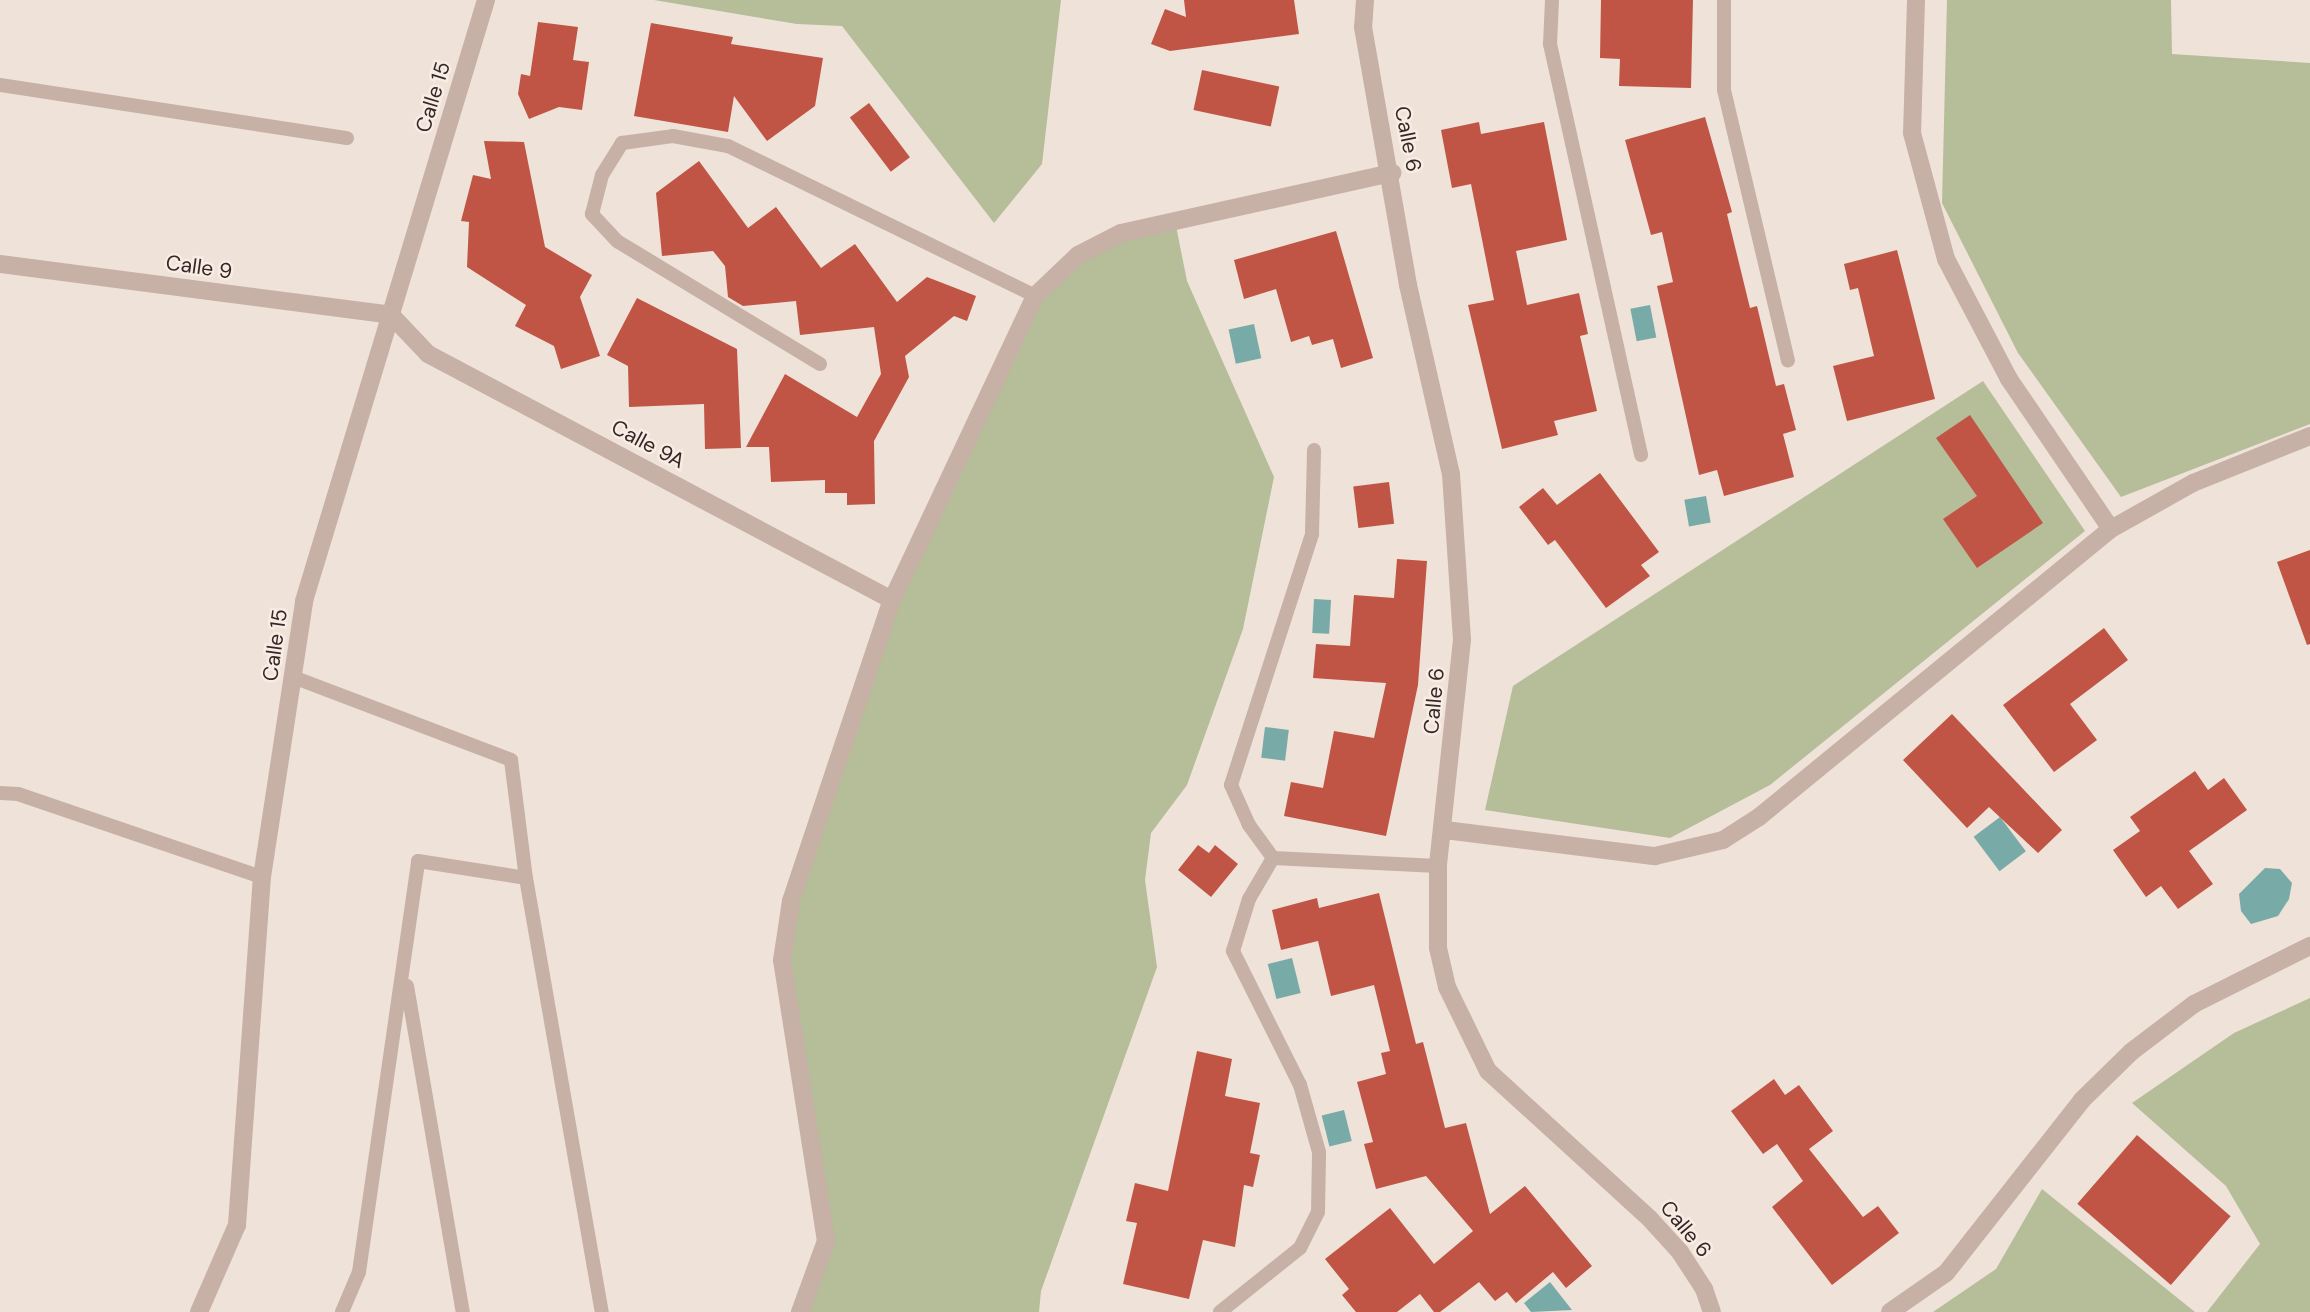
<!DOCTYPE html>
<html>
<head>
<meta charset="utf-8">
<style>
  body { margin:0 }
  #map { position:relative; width:2310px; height:1312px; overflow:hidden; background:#efe2d8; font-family:"DM Sans",sans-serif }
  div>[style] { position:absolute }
  .green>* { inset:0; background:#b5bd99 }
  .water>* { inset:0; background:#78aba8; transform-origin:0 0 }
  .building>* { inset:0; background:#c05545; transform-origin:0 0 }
  .service>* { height:14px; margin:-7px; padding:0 7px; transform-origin:7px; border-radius:7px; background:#c7b0a5 }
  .minor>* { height:18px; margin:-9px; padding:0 9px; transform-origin:9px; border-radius:9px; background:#c7b0a5 }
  span { translate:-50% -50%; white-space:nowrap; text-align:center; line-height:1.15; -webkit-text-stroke:5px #f8ece4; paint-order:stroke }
  .street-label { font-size:21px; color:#332826 }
</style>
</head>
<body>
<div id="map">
  <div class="green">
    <i style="clip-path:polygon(654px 0,1061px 0,1042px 164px,994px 223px,842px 26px,797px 24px)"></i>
    <i style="clip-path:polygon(1947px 0,2171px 0,2172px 54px,2310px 63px,2310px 424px,2121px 497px,2018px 353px,1942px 203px)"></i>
    <i style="clip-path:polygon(1175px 221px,1187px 281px,1274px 477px,1243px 629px,1187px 785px,1151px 833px,1145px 880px,1157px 967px,1041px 1291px,1039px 1312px,800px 1312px,826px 1241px,782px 960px,892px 600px,1035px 296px,1078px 255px)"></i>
    <i style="clip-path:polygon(1983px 381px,2085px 531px,1770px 785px,1670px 838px,1485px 810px,1513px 686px)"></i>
    <i style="clip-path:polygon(2310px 998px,2310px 1312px,2207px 1312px,2260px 1244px,2226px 1186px,2132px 1103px,2234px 1033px)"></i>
    <i style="clip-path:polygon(2042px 1189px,2195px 1312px,1933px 1312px,1996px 1269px)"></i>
  </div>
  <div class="water">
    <i style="left:1650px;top:305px;width:33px;height:20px;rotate:79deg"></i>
    <i style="left:1254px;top:324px;width:35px;height:26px;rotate:78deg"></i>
    <i style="left:1706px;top:496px;width:27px;height:22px;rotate:80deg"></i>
    <i style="left:1314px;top:599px;width:17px;height:34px;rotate:3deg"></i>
    <i style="left:1265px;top:727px;width:24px;height:31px;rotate:7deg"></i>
    <i style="left:2000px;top:817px;width:43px;height:33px;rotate:53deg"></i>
    <i style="clip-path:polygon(2265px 868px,2280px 869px,2292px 883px,2289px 899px,2278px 916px,2251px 924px,2241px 911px,2239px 894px)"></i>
    <i style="left:1292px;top:958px;width:36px;height:25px;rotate:76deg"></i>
    <i style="left:1344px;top:1110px;width:32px;height:23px;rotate:76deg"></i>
    <i style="clip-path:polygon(1550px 1282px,1572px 1310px,1531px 1312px,1524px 1303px)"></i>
  </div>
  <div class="building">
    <i style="clip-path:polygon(1184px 0,1294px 0,1299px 34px,1170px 51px,1151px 44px,1165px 9px,1186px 17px)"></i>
    <i style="clip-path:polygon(1601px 0,1693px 0,1691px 88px,1619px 86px,1620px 59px,1600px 58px)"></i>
    <i style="clip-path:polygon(538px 22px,578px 27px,573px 60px,589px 62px,582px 110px,559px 107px,529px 119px,518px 94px,521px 74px,530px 76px)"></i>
    <i style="clip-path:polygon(651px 23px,733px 37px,731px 44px,823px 58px,815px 106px,767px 141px,734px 96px,728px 132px,634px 116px)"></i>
    <i style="left:1202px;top:70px;width:79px;height:41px;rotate:12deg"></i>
    <i style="left:869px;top:103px;width:68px;height:24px;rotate:53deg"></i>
    <i style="clip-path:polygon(1705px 117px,1732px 212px,1727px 214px,1750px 308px,1757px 306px,1776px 386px,1784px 384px,1796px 430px,1783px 434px,1794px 477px,1724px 496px,1717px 470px,1699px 475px,1657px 286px,1673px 282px,1662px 232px,1651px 235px,1625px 140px)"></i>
    <i style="clip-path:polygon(1479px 122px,1481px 134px,1544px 122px,1567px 240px,1516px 251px,1527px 305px,1579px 293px,1588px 334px,1580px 336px,1597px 411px,1554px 421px,1558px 435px,1502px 449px,1468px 305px,1494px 300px,1471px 184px,1452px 188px,1441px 130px)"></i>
    <i style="clip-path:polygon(484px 141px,524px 142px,545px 247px,592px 275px,580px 297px,600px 356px,561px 369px,554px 346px,515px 326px,526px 305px,467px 267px,469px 222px,461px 221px,473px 175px,491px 179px)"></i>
    <i style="clip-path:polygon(699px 161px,748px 228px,776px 207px,821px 268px,855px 244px,897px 302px,927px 277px,976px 296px,967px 321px,954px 316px,905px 356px,909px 377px,874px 441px,875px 504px,847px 505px,847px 493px,825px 493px,825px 480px,771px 482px,769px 447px,746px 447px,785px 374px,857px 417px,881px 374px,874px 327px,800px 335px,796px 301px,743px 306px,728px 297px,725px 266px,713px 251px,662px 256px,656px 193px)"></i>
    <i style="clip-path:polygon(1336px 231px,1373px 358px,1341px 368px,1333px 339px,1312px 345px,1309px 336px,1291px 342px,1276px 289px,1244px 299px,1234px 260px)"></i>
    <i style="clip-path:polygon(1897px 250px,1935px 399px,1847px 421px,1833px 366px,1874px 356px,1858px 288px,1850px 290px,1844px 264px)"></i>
    <i style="clip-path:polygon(637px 298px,737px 349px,741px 448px,705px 449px,704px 404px,629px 407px,628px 366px,607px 355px)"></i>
    <i style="clip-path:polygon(1970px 415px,2043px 523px,1977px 568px,1943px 519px,1977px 496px,1936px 438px)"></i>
    <i style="clip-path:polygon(1600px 473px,1659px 552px,1641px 565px,1650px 576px,1606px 608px,1555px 540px,1548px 545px,1519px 507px,1543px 488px,1557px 505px)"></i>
    <i style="left:1389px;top:482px;width:42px;height:36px;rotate:83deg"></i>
    <i style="clip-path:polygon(2310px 550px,2310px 644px,2307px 645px,2277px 562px)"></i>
    <i style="clip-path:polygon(1397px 559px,1427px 561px,1418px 685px,1386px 836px,1284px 816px,1291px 782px,1323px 788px,1334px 731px,1374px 738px,1386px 683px,1313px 678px,1316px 644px,1350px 646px,1354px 595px,1394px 598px)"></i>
    <i style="clip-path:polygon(2104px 628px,2128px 660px,2070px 704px,2097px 740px,2054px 772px,2003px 705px)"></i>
    <i style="clip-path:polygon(1952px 714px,2062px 830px,2038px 853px,1989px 807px,1967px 828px,1903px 760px)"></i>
    <i style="clip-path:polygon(2195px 771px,2208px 790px,2224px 778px,2247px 810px,2189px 851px,2213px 884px,2178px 909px,2161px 886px,2146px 897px,2113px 850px,2140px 831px,2130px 817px)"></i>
    <i style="clip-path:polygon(1198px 845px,1209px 853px,1215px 845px,1238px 864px,1211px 897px,1178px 870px)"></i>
    <i style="clip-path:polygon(1379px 893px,1416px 1044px,1423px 1042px,1445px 1128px,1466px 1123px,1490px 1214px,1525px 1186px,1592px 1266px,1566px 1288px,1553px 1272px,1516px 1303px,1507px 1292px,1495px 1301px,1479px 1282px,1440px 1312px,1434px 1312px,1420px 1294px,1397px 1312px,1356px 1312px,1342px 1295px,1349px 1289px,1325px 1259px,1390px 1208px,1434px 1264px,1473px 1231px,1426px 1176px,1376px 1189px,1364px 1144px,1373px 1142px,1357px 1082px,1386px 1074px,1381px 1053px,1390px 1051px,1374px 985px,1331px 996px,1318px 941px,1281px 950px,1272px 910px,1317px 898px,1319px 908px)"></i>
    <i style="clip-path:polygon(1197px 1051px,1232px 1059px,1225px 1096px,1260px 1103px,1250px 1153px,1260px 1155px,1253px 1187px,1244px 1185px,1235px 1247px,1203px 1240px,1189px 1299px,1123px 1284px,1137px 1223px,1126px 1221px,1135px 1183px,1168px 1191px)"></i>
    <i style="clip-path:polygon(1774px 1079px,1785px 1095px,1799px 1085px,1833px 1131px,1809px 1149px,1863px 1217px,1878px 1206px,1899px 1233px,1832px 1285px,1772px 1207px,1803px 1181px,1777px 1144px,1763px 1154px,1731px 1111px)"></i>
    <i style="left:2137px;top:1135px;width:124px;height:91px;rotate:41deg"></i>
  </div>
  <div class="service">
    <i style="left:1552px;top:0;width:44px;rotate:92.6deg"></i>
    <i style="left:1550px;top:44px;width:421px;rotate:77.5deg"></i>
    <i style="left:1724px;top:0;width:90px;rotate:90deg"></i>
    <i style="left:1724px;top:90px;width:278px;rotate:76.7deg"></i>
    <i style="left:0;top:85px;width:351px;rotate:8.7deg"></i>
    <i style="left:820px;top:364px;width:237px;rotate:-148.8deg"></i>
    <i style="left:617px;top:241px;width:37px;rotate:-133deg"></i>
    <i style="left:592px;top:214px;width:40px;rotate:-75.6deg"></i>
    <i style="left:602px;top:175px;width:38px;rotate:-58deg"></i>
    <i style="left:622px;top:143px;width:51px;rotate:-7.8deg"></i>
    <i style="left:673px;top:136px;width:56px;rotate:10.3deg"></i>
    <i style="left:728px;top:146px;width:342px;rotate:26deg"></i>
    <i style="left:293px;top:677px;width:233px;rotate:20.8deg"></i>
    <i style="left:511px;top:760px;width:119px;rotate:82.8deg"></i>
    <i style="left:526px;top:878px;width:441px;rotate:80.1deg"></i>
    <i style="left:0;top:793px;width:18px;rotate:3deg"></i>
    <i style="left:18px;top:794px;width:258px;rotate:18.8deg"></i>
    <i style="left:1273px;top:858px;width:41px;rotate:-126deg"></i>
    <i style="left:1249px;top:825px;width:44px;rotate:-114.2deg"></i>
    <i style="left:1231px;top:785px;width:264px;rotate:-72.1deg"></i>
    <i style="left:1312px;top:534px;width:84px;rotate:-88.6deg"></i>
    <i style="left:1273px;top:858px;width:165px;rotate:2.8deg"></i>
    <i style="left:407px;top:986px;width:331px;rotate:80.3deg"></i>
    <i style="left:342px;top:1312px;width:43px;rotate:-67deg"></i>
    <i style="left:359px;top:1272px;width:415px;rotate:-81.8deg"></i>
    <i style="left:418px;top:861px;width:109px;rotate:8.9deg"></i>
    <i style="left:1220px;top:1312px;width:102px;rotate:-38.7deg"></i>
    <i style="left:1300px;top:1248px;width:40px;rotate:-63.4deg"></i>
    <i style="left:1318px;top:1212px;width:60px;rotate:-89deg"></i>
    <i style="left:1319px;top:1152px;width:70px;rotate:-105.8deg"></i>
    <i style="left:1300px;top:1085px;width:150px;rotate:-116.6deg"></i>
    <i style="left:1233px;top:951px;width:54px;rotate:-72.9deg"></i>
    <i style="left:1249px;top:899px;width:48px;rotate:-59.7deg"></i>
  </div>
  <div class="minor">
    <i style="left:1365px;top:0;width:27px;rotate:94deg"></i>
    <i style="left:1363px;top:27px;width:262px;rotate:80.1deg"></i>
    <i style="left:1408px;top:285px;width:194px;rotate:77.2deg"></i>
    <i style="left:1451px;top:474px;width:166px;rotate:86.2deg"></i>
    <i style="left:1462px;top:640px;width:227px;rotate:96.1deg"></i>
    <i style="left:1438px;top:866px;width:82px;rotate:90deg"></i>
    <i style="left:1438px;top:948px;width:40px;rotate:77deg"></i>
    <i style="left:1447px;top:987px;width:93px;rotate:64deg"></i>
    <i style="left:1488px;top:1071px;width:219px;rotate:42.4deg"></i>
    <i style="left:1650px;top:1219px;width:45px;rotate:47.7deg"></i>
    <i style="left:1680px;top:1252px;width:44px;rotate:57deg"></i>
    <i style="left:1704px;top:1289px;width:24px;rotate:71deg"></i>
    <i style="left:1916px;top:0;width:133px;rotate:91.7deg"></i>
    <i style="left:1912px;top:133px;width:131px;rotate:74.9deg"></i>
    <i style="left:1946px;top:259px;width:136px;rotate:62.3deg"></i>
    <i style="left:2009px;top:379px;width:181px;rotate:55.8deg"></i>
    <i style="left:0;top:264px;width:394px;rotate:7.4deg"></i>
    <i style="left:391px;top:315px;width:54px;rotate:46.5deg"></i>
    <i style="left:428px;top:354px;width:525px;rotate:27.93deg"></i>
    <i style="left:1445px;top:830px;width:212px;rotate:7.1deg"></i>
    <i style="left:1655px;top:856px;width:70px;rotate:-13.2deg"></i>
    <i style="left:1723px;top:840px;width:43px;rotate:-32.6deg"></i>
    <i style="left:1759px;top:817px;width:455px;rotate:-39.3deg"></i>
    <i style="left:2111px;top:529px;width:94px;rotate:-29.3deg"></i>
    <i style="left:2193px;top:483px;width:126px;rotate:-21.9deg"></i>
    <i style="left:199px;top:1312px;width:95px;rotate:-66.4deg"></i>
    <i style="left:237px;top:1225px;width:349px;rotate:-85.9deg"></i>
    <i style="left:262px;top:877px;width:279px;rotate:-81.3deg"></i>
    <i style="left:304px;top:601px;width:628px;rotate:-73.15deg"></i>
    <i style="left:800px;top:1312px;width:76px;rotate:-69.9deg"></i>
    <i style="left:826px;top:1241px;width:284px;rotate:-98.9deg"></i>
    <i style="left:782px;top:960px;width:60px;rotate:-81.3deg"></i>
    <i style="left:791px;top:901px;width:317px;rotate:-71.5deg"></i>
    <i style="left:892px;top:600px;width:336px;rotate:-64.8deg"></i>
    <i style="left:1035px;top:296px;width:59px;rotate:-43.6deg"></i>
    <i style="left:1078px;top:255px;width:48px;rotate:-27.1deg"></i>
    <i style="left:1121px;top:233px;width:278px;rotate:-12.5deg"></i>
    <i style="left:1890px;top:1312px;width:68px;rotate:-34.9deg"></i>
    <i style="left:1946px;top:1273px;width:220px;rotate:-51.8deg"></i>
    <i style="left:2082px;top:1100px;width:69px;rotate:-44.4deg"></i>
    <i style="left:2131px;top:1052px;width:79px;rotate:-37.3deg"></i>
    <i style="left:2194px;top:1004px;width:130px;rotate:-26.6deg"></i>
  </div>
  <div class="street-label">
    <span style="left:433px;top:97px;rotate:-73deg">Calle 15</span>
    <span style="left:1408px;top:139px;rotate:79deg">Calle 6</span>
    <span style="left:199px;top:267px;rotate:8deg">Calle 9</span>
    <span style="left:648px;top:444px;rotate:28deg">Calle 9A</span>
    <span style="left:275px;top:645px;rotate:-82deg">Calle 15</span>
    <span style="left:1434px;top:701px;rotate:-85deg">Calle 6</span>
    <span style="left:1686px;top:1229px;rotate:50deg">Calle 6</span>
  </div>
</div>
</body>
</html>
